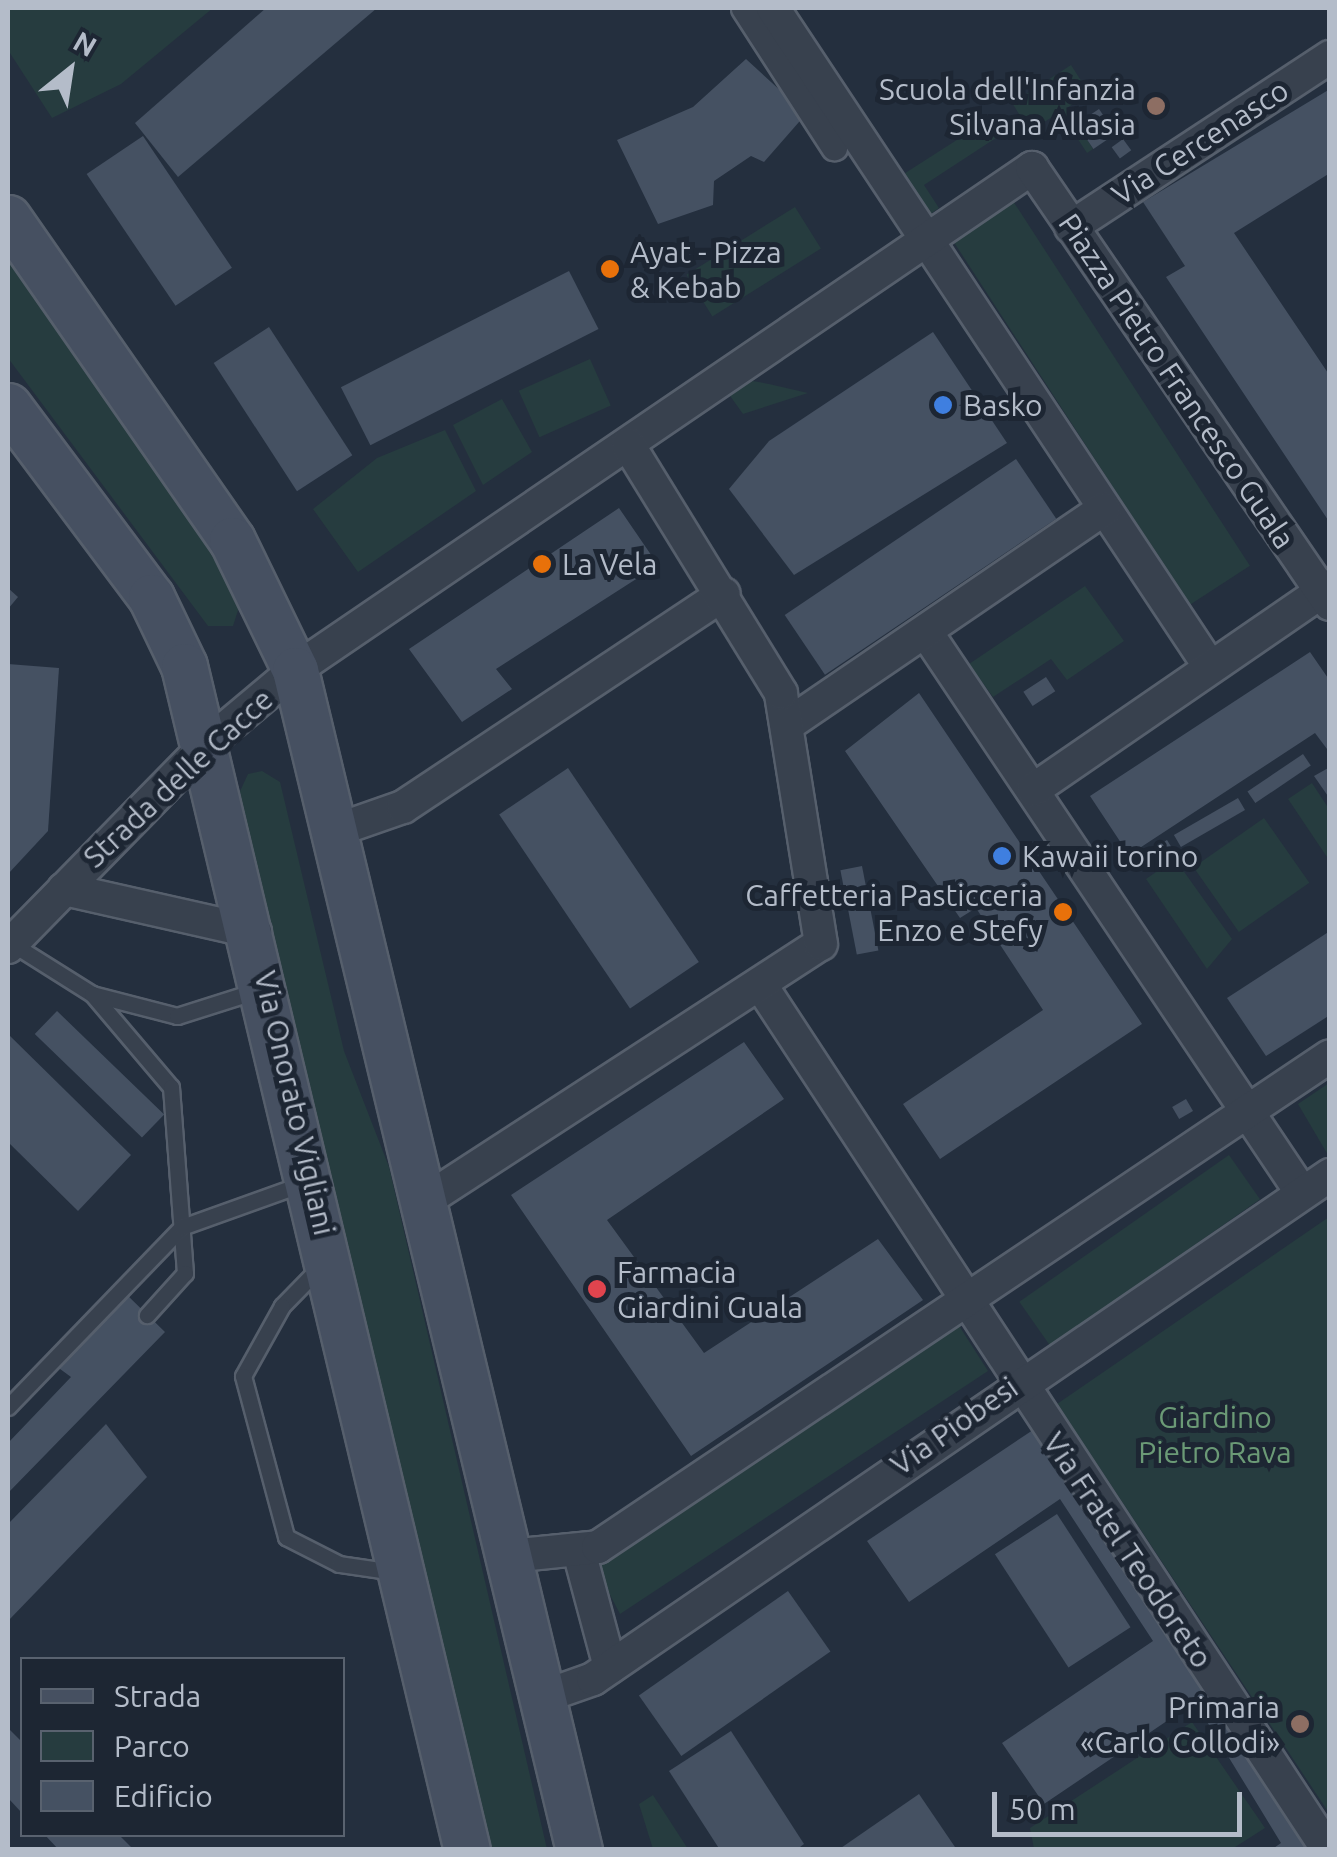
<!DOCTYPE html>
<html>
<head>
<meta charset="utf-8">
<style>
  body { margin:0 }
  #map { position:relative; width:1337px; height:1857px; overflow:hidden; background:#242f3e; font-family:Ubuntu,sans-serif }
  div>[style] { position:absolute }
  .green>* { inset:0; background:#263c3f; transform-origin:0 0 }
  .building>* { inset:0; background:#455162; transform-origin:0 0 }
  .roads { filter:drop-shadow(2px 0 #565f6c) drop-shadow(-2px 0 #565f6c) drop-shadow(0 2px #565f6c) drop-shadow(0 -2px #565f6c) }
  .service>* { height:15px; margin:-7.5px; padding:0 7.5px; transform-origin:7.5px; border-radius:7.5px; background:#38414e }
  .pedestrian>* { height:25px; margin:-12.5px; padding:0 12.5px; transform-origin:12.5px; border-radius:12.5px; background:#38414e }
  .minor>* { height:32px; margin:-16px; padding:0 16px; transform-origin:16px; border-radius:16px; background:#38414e }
  .secondary>* { height:45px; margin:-22.5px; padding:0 22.5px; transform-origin:22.5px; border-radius:22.5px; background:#465061 }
  .dots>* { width:28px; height:28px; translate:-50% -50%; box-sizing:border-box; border:5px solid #1d2633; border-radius:50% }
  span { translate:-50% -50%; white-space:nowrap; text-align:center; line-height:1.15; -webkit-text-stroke:10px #1d2633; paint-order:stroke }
  .poi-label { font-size:30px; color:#b4bcc9 }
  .right { translate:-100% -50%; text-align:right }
  .left { translate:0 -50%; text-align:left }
  .street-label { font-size:30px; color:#b4bcc9 }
  .park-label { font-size:30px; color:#6b9a76 }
  .frame { position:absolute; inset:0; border:10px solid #b4bcc9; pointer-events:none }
  .legend { position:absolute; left:20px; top:1657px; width:325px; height:180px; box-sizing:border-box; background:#1d2633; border:2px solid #59626f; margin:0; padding:12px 18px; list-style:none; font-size:30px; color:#b4bcc9 }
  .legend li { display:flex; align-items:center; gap:20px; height:50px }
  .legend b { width:50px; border:2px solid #59626f }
  .north { position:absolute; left:20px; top:20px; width:100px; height:100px; -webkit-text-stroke:8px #1d2633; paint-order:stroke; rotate:30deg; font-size:28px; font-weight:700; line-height:40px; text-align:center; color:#b4bcc9 }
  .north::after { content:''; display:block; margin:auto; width:35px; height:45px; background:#b4bcc9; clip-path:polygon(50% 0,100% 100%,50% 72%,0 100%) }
  .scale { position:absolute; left:992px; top:1792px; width:250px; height:45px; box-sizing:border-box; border:5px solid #b4bcc9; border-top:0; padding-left:12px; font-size:30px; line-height:35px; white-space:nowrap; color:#b4bcc9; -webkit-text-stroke:8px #1d2633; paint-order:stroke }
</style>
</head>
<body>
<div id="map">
  <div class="green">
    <i style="clip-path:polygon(8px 8px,213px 8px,121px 84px,52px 118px,8px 50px)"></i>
    <i style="clip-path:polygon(1071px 65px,1089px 93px,1067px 108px,1093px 149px,1087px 153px,1060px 112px,1030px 131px,1012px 103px)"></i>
    <i style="clip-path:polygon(988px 120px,999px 136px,924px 185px,939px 208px,926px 217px,899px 177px)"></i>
    <i style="left:1013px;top:201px;width:435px;height:72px;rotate:57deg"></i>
    <i style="left:795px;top:207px;width:49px;height:128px;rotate:58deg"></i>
    <i style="clip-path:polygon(8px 255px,190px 515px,241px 601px,233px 626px,208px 626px,8px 358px)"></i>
    <i style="left:590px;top:359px;width:51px;height:78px;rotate:66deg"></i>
    <i style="clip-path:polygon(753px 381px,769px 384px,808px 393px,743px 414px,728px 393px)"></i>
    <i style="clip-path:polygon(502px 399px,532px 452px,483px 485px,453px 425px)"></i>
    <i style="clip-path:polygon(445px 430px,476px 491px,358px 572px,313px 509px,377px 458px)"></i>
    <i style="clip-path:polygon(1085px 586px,1124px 641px,1067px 680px,1051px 659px,993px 697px,969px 664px)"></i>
    <i style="clip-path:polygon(262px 771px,280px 782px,344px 1051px,389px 1167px,547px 1849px,479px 1849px,236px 800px,248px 774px)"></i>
    <i style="clip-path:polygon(1312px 783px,1329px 809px,1329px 860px,1288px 799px)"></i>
    <i style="left:1264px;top:818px;width:79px;height:86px;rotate:55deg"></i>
    <i style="clip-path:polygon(1175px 859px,1232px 939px,1207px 969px,1146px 879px)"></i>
    <i style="clip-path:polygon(1329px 1083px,1330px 1155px,1328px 1155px,1298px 1104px)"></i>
    <i style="left:1229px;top:1155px;width:54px;height:256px;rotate:55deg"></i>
    <i style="clip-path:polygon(1329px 1217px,1329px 1813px,1057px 1404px)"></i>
    <i style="clip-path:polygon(956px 1321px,988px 1371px,620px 1614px,596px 1568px)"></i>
    <i style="clip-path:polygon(1192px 1722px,1265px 1828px,1232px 1849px,1034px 1849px,1030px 1828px)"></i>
    <i style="clip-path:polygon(653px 1795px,688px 1849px,653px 1849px,639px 1804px)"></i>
  </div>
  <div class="building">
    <i style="clip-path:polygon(266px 8px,377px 8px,178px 177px,135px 123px)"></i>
    <i style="clip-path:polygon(746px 59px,806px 114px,764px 162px,751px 156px,714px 181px,713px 205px,658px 224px,617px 140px,693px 107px)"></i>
    <i style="clip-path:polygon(1330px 89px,1330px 173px,1234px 233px,1330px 376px,1330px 523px,1166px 277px,1185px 266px,1143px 202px)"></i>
    <i style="left:1099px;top:109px;width:30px;height:27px;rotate:56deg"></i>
    <i style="left:143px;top:136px;width:159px;height:68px;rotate:56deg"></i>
    <i style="left:1123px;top:139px;width:14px;height:14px;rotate:54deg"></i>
    <i style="left:569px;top:271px;width:65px;height:256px;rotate:63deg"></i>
    <i style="left:269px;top:327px;width:153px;height:66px;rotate:57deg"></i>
    <i style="clip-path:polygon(933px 332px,1007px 443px,794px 575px,729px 489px,769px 441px)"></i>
    <i style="left:1016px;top:459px;width:72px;height:279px;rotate:56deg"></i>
    <i style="clip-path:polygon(619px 508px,658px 565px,496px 669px,512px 689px,462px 722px,409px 649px)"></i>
    <i style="clip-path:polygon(8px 588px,18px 597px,8px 609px)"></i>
    <i style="clip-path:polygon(1310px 652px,1330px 681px,1330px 753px,1315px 733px,1129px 855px,1090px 796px)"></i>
    <i style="clip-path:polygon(8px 664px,59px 668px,48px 831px,8px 874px)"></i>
    <i style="left:1046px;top:677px;width:17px;height:27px;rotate:57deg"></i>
    <i style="clip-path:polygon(919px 693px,1142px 1024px,940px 1159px,903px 1104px,1043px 1010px,976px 908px,960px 918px,845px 751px)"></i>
    <i style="left:1303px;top:754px;width:14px;height:67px;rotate:56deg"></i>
    <i style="clip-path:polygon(1330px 767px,1330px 799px,1314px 776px)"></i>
    <i style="left:568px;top:768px;width:234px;height:83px;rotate:56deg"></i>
    <i style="left:1238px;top:798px;width:14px;height:74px;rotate:60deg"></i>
    <i style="left:1167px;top:840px;width:13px;height:29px;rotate:58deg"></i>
    <i style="left:862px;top:866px;width:86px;height:22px;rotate:79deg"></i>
    <i style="clip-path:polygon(1330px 931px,1330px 1015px,1266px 1056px,1227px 998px)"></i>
    <i style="left:57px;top:1011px;width:149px;height:32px;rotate:44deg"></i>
    <i style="clip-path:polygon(8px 1034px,131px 1155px,78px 1211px,8px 1142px)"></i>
    <i style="clip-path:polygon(744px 1042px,784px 1099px,607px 1220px,704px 1353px,878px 1239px,923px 1300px,691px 1456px,511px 1195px)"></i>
    <i style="left:1186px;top:1099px;width:14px;height:16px;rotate:60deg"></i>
    <i style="clip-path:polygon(125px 1293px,165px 1332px,8px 1493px,8px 1443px,71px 1377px,56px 1366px)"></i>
    <i style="clip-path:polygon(106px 1424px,147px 1477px,8px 1621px,8px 1524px)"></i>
    <i style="clip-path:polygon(1033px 1430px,1312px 1850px,1271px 1850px,1281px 1843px,1195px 1702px,1044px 1804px,1002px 1743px,1153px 1641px,1060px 1499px,909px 1602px,867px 1541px)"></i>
    <i style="left:1057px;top:1514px;width:135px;height:74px;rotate:57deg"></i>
    <i style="left:788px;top:1591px;width:74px;height:182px;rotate:55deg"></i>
    <i style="clip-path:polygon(8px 1728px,22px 1742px,22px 1813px,8px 1798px)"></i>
    <i style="clip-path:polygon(731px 1731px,804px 1844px,796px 1850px,720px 1850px,669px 1771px)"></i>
    <i style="clip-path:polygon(919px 1794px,957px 1850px,838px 1850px)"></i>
    <i style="clip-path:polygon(44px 1834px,118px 1834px,134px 1850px,59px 1850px)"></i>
  </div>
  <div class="roads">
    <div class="service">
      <i style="left:11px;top:943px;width:96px;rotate:32.2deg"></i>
      <i style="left:92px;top:994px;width:88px;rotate:14.5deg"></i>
      <i style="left:177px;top:1016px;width:86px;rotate:-17.6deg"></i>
      <i style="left:92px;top:994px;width:122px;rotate:49.7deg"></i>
      <i style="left:171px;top:1087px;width:187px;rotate:85.7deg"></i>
      <i style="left:185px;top:1273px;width:57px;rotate:132.1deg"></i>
      <i style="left:321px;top:1266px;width:56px;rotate:134.3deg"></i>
      <i style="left:282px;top:1306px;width:80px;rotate:119.1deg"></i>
      <i style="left:243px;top:1376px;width:167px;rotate:75deg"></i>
      <i style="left:286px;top:1537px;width:59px;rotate:27deg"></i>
      <i style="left:339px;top:1564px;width:56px;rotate:8.3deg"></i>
      <i style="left:8px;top:1407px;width:250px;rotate:-46deg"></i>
      <i style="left:182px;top:1227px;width:131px;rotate:-19.7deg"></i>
    </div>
    <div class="pedestrian">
      <i style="left:744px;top:8px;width:166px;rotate:57.1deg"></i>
    </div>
    <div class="minor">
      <i style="left:773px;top:8px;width:791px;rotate:56.45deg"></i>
      <i style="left:1071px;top:227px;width:310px;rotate:-33.3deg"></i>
      <i style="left:926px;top:632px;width:675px;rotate:56.17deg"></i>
      <i style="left:790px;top:723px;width:380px;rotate:-34.3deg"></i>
      <i style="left:1033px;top:790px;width:360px;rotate:-34.5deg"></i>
      <i style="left:334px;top:831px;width:73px;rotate:-19.2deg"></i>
      <i style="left:403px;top:807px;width:385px;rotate:-33.6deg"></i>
      <i style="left:64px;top:889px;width:196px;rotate:12.7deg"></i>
      <i style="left:8px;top:947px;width:286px;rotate:-45.6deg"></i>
      <i style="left:208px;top:743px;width:114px;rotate:-40deg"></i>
      <i style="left:295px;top:670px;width:892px;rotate:-34.26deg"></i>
      <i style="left:1032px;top:168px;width:528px;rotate:55.65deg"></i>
      <i style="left:760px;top:984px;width:1036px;rotate:56.74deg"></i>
      <i style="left:423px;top:1202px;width:474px;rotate:-33deg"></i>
      <i style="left:821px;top:944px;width:254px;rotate:-99.1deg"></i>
      <i style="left:781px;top:693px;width:292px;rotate:-121.6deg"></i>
      <i style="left:580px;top:1555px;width:116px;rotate:75deg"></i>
      <i style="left:510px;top:1556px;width:88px;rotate:-5.8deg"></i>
      <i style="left:598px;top:1547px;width:881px;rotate:-33.85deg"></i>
      <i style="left:542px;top:1697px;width:54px;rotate:-19.4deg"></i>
      <i style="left:593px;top:1679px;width:893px;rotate:-34.37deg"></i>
    </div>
    <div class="secondary">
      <i style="left:8px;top:218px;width:392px;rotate:55.2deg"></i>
      <i style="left:232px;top:540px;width:144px;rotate:64.1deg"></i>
      <i style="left:295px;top:670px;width:1214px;rotate:76.47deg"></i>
      <i style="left:8px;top:406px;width:239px;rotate:53.2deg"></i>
      <i style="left:151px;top:597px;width:76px;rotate:64.4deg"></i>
      <i style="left:184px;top:666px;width:1217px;rotate:76.56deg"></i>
    </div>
  </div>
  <div class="dots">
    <i style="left:1156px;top:106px;background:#8d6e63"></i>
    <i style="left:610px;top:269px;background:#e8710a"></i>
    <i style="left:943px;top:405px;background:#3f7fe0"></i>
    <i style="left:542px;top:564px;background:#e8710a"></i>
    <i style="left:1002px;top:856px;background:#3f7fe0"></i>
    <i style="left:1063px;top:912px;background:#e8710a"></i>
    <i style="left:597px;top:1289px;background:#e0444e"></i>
    <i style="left:1300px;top:1724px;background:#8d6e63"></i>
  </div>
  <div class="poi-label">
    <span class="right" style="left:1136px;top:106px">Scuola dell'Infanzia<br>Silvana Allasia</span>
    <span class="left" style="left:630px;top:269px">Ayat - Pizza<br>&amp; Kebab</span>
    <span class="left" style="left:963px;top:405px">Basko</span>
    <span class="left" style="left:562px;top:564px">La Vela</span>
    <span class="left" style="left:1022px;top:856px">Kawaii torino</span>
    <span class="right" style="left:1043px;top:912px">Caffetteria Pasticceria<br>Enzo e Stefy</span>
    <span class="left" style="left:617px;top:1289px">Farmacia<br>Giardini Guala</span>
    <span class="right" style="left:1280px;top:1724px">Primaria<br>«Carlo Collodi»</span>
  </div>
  <div class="street-label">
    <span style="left:1200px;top:142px;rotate:-33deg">Via Cercenasco</span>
    <span style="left:1177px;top:381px;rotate:56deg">Piazza Pietro Francesco Guala</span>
    <span style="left:178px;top:778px;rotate:-43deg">Strada delle Cacce</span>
    <span style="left:295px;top:1103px;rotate:77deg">Via Onorato Vigliani</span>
    <span style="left:954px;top:1426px;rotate:-35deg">Via Piobesi</span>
    <span style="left:1128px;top:1550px;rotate:56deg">Via Fratel Teodoreto</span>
  </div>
  <div class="park-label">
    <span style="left:1215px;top:1434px">Giardino<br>Pietro Rava</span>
  </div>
  <div class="frame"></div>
  <ul class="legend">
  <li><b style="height:12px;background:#465061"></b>Strada</li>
  <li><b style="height:28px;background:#263c3f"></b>Parco</li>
  <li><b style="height:28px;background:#455162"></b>Edificio</li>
  </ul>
  <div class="north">N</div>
  <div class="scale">50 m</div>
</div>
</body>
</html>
